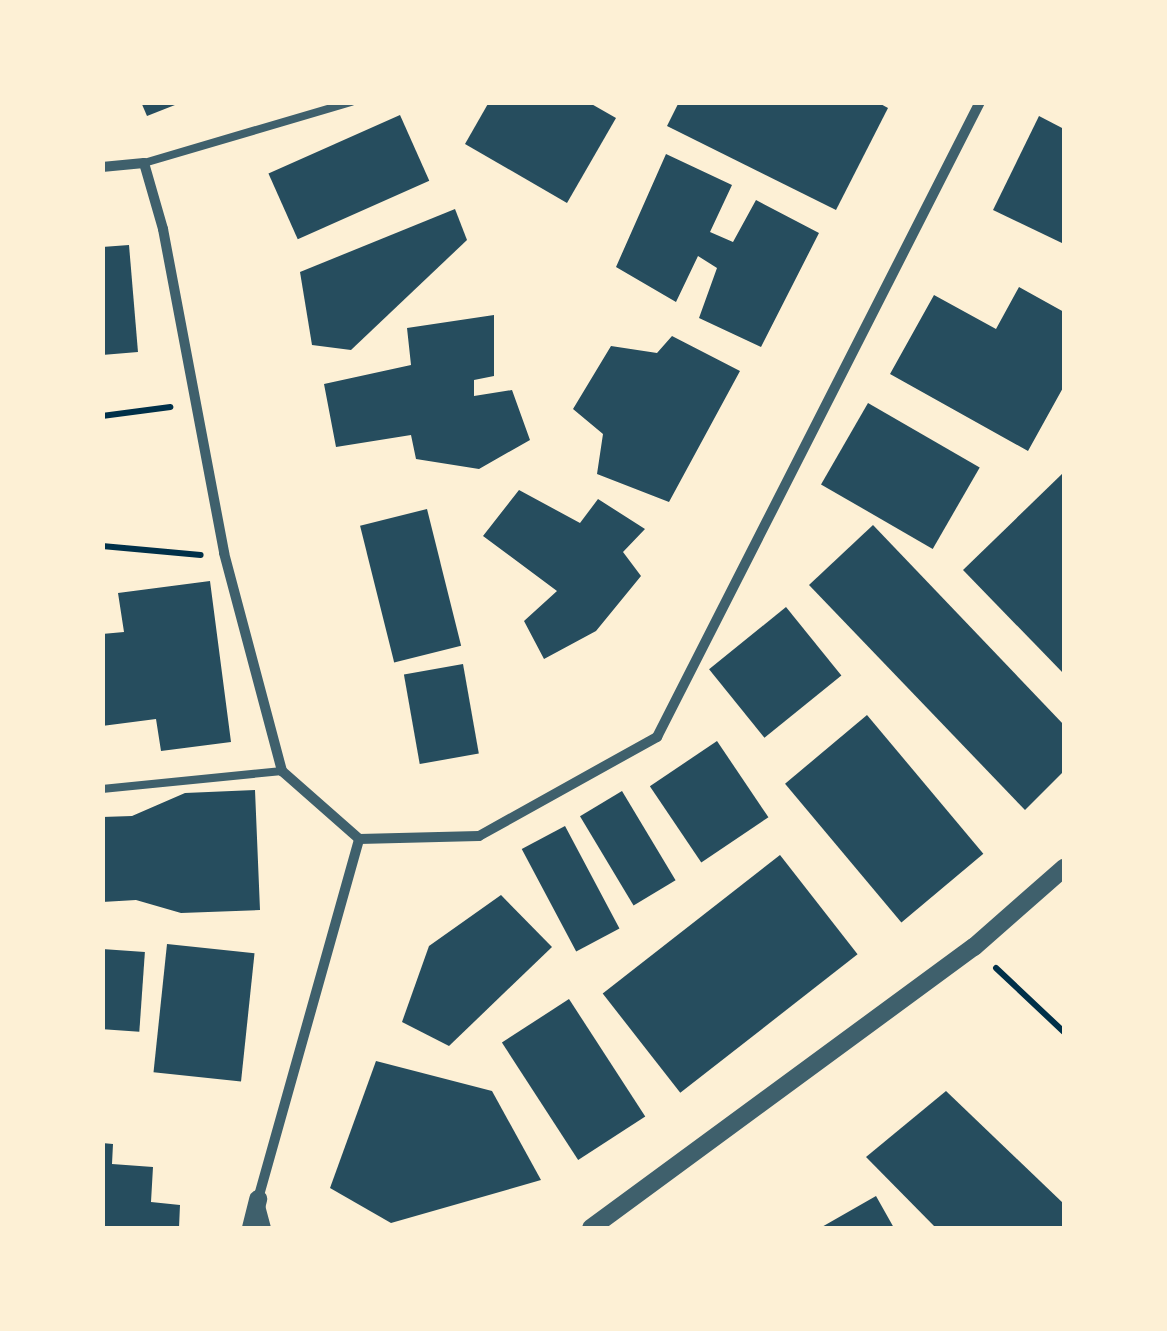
<!DOCTYPE html>
<html>
<head>
<meta charset="utf-8">
<style>
  body { margin:0 }
  #map { position:relative; width:1167px; height:1331px; overflow:hidden; background:#fdf0d5; font-family:"Roboto Serif",serif }
  div>[style] { position:absolute }
  .building>* { inset:0; background:#264d5e; transform-origin:0 0 }
  .path>* { height:6px; margin:-3px; padding:0 3px; transform-origin:3px; border-radius:3px; background:#003049 }
  .service>* { height:8px; margin:-4px; padding:0 4px; transform-origin:4px; border-radius:4px; background:#3f606c }
  .minor>* { height:10px; margin:-5px; padding:0 5px; transform-origin:5px; border-radius:5px; background:#3f606c }
  .tertiary>* { height:18px; margin:-9px; padding:0 9px; transform-origin:9px; border-radius:9px; background:#3f606c }
  span { translate:-50% -50%; white-space:nowrap; text-align:center; line-height:1.15; -webkit-text-stroke:10px #fdf0d5; paint-order:stroke }
  .frame { position:absolute; inset:0; border:105px solid #fdf0d5; pointer-events:none }
</style>
</head>
<body>
<div id="map">
  <div class="building">
    <i style="clip-path:polygon(141px 102px,180px 102px,180px 103px,147px 116px)"></i>
    <i style="clip-path:polygon(489px 102px,588px 102px,616px 118px,567px 203px,465px 144px)"></i>
    <i style="clip-path:polygon(679px 102px,877px 102px,888px 108px,836px 210px,667px 126px)"></i>
    <i style="left:400px;top:115px;width:72px;height:144px;rotate:66deg"></i>
    <i style="clip-path:polygon(1039px 116px,1064px 129px,1064px 244px,993px 210px)"></i>
    <i style="clip-path:polygon(666px 154px,732px 185px,710px 232px,733px 242px,756px 200px,819px 233px,761px 347px,699px 318px,717px 268px,698px 256px,676px 302px,616px 267px)"></i>
    <i style="clip-path:polygon(455px 209px,467px 240px,351px 350px,312px 345px,300px 272px)"></i>
    <i style="clip-path:polygon(129px 245px,138px 352px,102px 355px,102px 247px)"></i>
    <i style="clip-path:polygon(1019px 287px,1064px 312px,1064px 386px,1028px 451px,890px 374px,934px 295px,996px 329px)"></i>
    <i style="clip-path:polygon(494px 315px,494px 376px,474px 380px,474px 396px,512px 390px,530px 440px,479px 469px,416px 459px,411px 435px,336px 447px,324px 384px,411px 365px,407px 328px)"></i>
    <i style="clip-path:polygon(672px 336px,740px 371px,669px 502px,597px 474px,603px 434px,573px 409px,611px 346px,657px 353px)"></i>
    <i style="left:868px;top:403px;width:129px;height:94px;rotate:30deg"></i>
    <i style="clip-path:polygon(1064px 472px,1064px 674px,963px 570px)"></i>
    <i style="clip-path:polygon(519px 490px,580px 523px,598px 499px,645px 529px,623px 552px,641px 576px,596px 631px,544px 659px,524px 621px,557px 591px,483px 536px)"></i>
    <i style="left:427px;top:509px;width:141px;height:69px;rotate:76deg"></i>
    <i style="clip-path:polygon(873px 525px,1064px 725px,1064px 771px,1025px 810px,809px 585px)"></i>
    <i style="clip-path:polygon(210px 581px,231px 742px,161px 751px,156px 719px,102px 726px,102px 634px,124px 632px,118px 593px)"></i>
    <i style="left:786px;top:607px;width:88px;height:99px;rotate:51deg"></i>
    <i style="left:463px;top:664px;width:91px;height:60px;rotate:80deg"></i>
    <i style="left:867px;top:715px;width:181px;height:107px;rotate:50deg"></i>
    <i style="left:717px;top:741px;width:92px;height:81px;rotate:56deg"></i>
    <i style="clip-path:polygon(255px 790px,260px 910px,181px 913px,136px 900px,102px 902px,102px 817px,132px 816px,185px 793px)"></i>
    <i style="left:622px;top:791px;width:104px;height:49px;rotate:59deg"></i>
    <i style="left:565px;top:826px;width:116px;height:49px;rotate:62deg"></i>
    <i style="left:780px;top:855px;width:126px;height:225px;rotate:52deg"></i>
    <i style="clip-path:polygon(501px 895px,552px 947px,449px 1046px,402px 1022px,429px 946px)"></i>
    <i style="left:167px;top:944px;width:88px;height:129px;rotate:6deg"></i>
    <i style="left:102px;top:949px;width:43px;height:80px;rotate:4deg"></i>
    <i style="left:569px;top:999px;width:140px;height:80px;rotate:57deg"></i>
    <i style="clip-path:polygon(376px 1061px,492px 1091px,541px 1180px,391px 1223px,330px 1188px)"></i>
    <i style="clip-path:polygon(946px 1091px,1064px 1204px,1064px 1228px,936px 1228px,866px 1157px)"></i>
    <i style="clip-path:polygon(102px 1143px,113px 1144px,112px 1164px,153px 1167px,151px 1202px,180px 1205px,179px 1228px,102px 1228px)"></i>
    <i style="clip-path:polygon(876px 1196px,894px 1228px,820px 1228px)"></i>
  </div>
  <div class="path">
    <i style="left:102px;top:416px;width:69px;rotate:-7.5deg"></i>
    <i style="left:102px;top:546px;width:99px;rotate:5.2deg"></i>
    <i style="left:996px;top:968px;width:93px;rotate:43.3deg"></i>
  </div>
  <div class="service">
    <i style="left:144px;top:163px;width:216px;rotate:-16.4deg"></i>
    <i style="left:102px;top:789px;width:181px;rotate:-5.7deg"></i>
  </div>
  <div class="minor">
    <i style="left:102px;top:167px;width:42px;rotate:-5.4deg"></i>
    <i style="left:144px;top:163px;width:69px;rotate:73.9deg"></i>
    <i style="left:163px;top:229px;width:330px;rotate:79.3deg"></i>
    <i style="left:224px;top:553px;width:226px;rotate:75.1deg"></i>
    <i style="left:282px;top:771px;width:103px;rotate:41.4deg"></i>
    <i style="left:359px;top:839px;width:120px;rotate:-1.4deg"></i>
    <i style="left:479px;top:836px;width:204px;rotate:-29.1deg"></i>
    <i style="left:657px;top:737px;width:712px;rotate:-63.04deg"></i>
    <i style="left:266px;top:1228px;width:30px;rotate:-105deg"></i>
    <i style="left:258px;top:1199px;width:374px;rotate:-74.3deg"></i>
  </div>
  <div class="tertiary">
    <i style="left:251px;top:1228px;width:30px;rotate:-76deg"></i>
    <i style="left:591px;top:1228px;width:475px;rotate:-36.3deg"></i>
    <i style="left:974px;top:947px;width:120px;rotate:-41.3deg"></i>
  </div>
  <div class="frame"></div>
</div>
</body>
</html>
